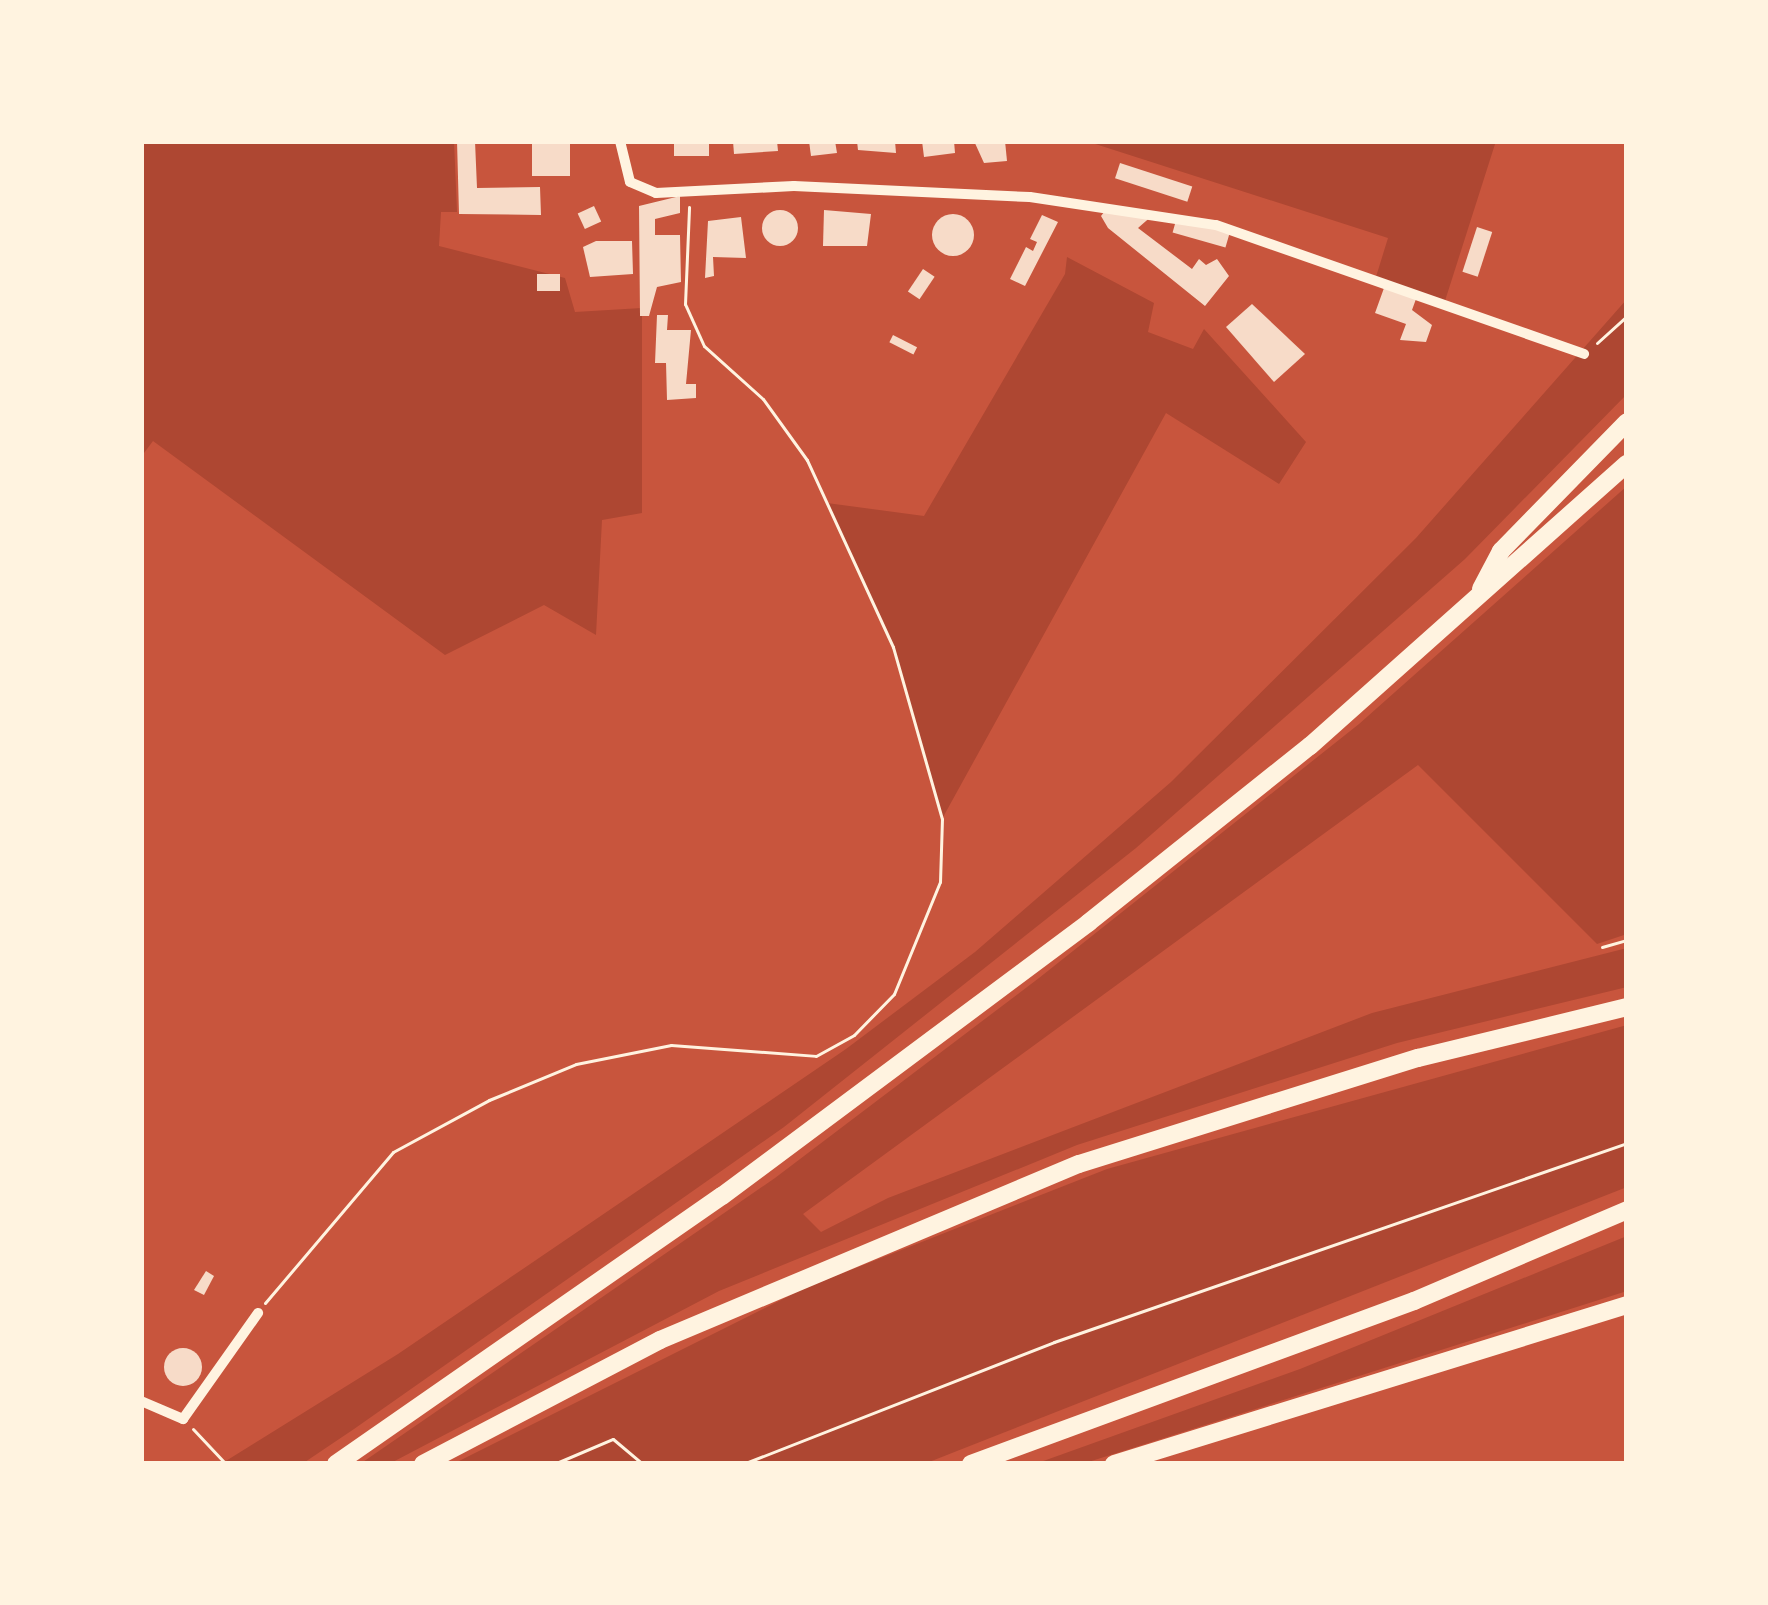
<!DOCTYPE html>
<html>
<head>
<meta charset="utf-8">
<style>
  body { margin:0 }
  #map { position:relative; width:1768px; height:1605px; overflow:hidden; background:#c8553d; font-family:"Open Sans",sans-serif }
  div>[style] { position:absolute }
  .green>* { inset:0; background:#ae4732 }
  .building>* { inset:0; background:#f7dbc8; transform-origin:0 0 }
  .round { border-radius:50% }
  .path>* { height:3px; margin:-1.5px; padding:0 1.5px; transform-origin:1.5px; border-radius:1.5px; background:#fff3e0 }
  .minor>* { height:10px; margin:-5px; padding:0 5px; transform-origin:5px; border-radius:5px; background:#fff3e0 }
  .motorway>* { height:18px; margin:-9px; padding:0 9px; transform-origin:9px; border-radius:9px; background:#fff3e0 }
  span { translate:-50% -50%; white-space:nowrap; text-align:center; line-height:1.15; -webkit-text-stroke:12px #fff3e0; paint-order:stroke }
  .frame { position:absolute; inset:0; border:144px solid #fff3e0; pointer-events:none }
</style>
</head>
<body>
<div id="map">
  <div class="green">
    <i style="clip-path:polygon(141px 141px,454px 141px,457px 212px,441px 212px,439px 246px,565px 278px,575px 312px,642px 308px,642px 513px,602px 520px,596px 635px,544px 605px,445px 655px,153px 441px,141px 457px)"></i>
    <i style="clip-path:polygon(1086px 141px,1496px 141px,1444px 304px,1375px 280px,1388px 238px)"></i>
    <i style="clip-path:polygon(1067px 257px,1154px 303px,1148px 332px,1193px 349px,1204px 329px,1306px 442px,1279px 484px,1166px 413px,942px 819px,893px 647px,827px 503px,924px 516px,1065px 274px)"></i>
    <i style="clip-path:polygon(1627px 299px,1627px 394px,1465px 559px,1136px 848px,784px 1127px,354px 1429px,302px 1464px,221px 1464px,398px 1354px,846px 1049px,975px 952px,1171px 782px,1416px 538px)"></i>
    <i style="clip-path:polygon(1627px 486px,1627px 934px,1597px 944px,1418px 765px,803px 1214px,821px 1232px,888px 1198px,1372px 1013px,1627px 948px,1627px 987px,1397px 1043px,1077px 1145px,719px 1291px,389px 1464px,360px 1464px,775px 1178px,1039px 978px,1359px 724px)"></i>
    <i style="clip-path:polygon(1627px 1025px,1627px 1187px,924px 1464px,453px 1464px,805px 1288px,1107px 1169px)"></i>
    <i style="clip-path:polygon(1627px 1236px,1627px 1291px,1082px 1464px,1035px 1464px,1300px 1369px)"></i>
  </div>
  <div class="building">
    <i style="clip-path:polygon(457px 141px,475px 141px,477px 188px,540px 187px,541px 215px,459px 214px)"></i>
    <i style="left:532px;top:141px;width:38px;height:35px"></i>
    <i style="left:674px;top:141px;width:35px;height:15px"></i>
    <i style="clip-path:polygon(733px 141px,777px 141px,778px 151px,734px 154px)"></i>
    <i style="clip-path:polygon(809px 141px,835px 141px,837px 153px,811px 156px)"></i>
    <i style="clip-path:polygon(857px 141px,895px 141px,896px 153px,858px 150px)"></i>
    <i style="clip-path:polygon(922px 141px,954px 141px,955px 153px,924px 157px)"></i>
    <i style="clip-path:polygon(974px 141px,1005px 141px,1007px 161px,984px 163px)"></i>
    <i style="left:1120px;top:163px;width:76px;height:16px;rotate:18deg"></i>
    <i style="clip-path:polygon(680px 196px,680px 213px,655px 219px,655px 235px,680px 235px,681px 282px,657px 287px,649px 316px,640px 316px,639px 206px)"></i>
    <i style="left:594px;top:206px;width:17px;height:18px;rotate:65deg"></i>
    <i style="clip-path:polygon(1108px 207px,1154px 214px,1138px 228px,1192px 269px,1199px 259px,1206px 265px,1217px 259px,1229px 276px,1205px 306px,1108px 228px,1101px 216px)"></i>
    <i class="round" style="left:762px;top:210px;width:36px;height:36px"></i>
    <i style="clip-path:polygon(824px 210px,871px 214px,867px 246px,823px 246px)"></i>
    <i class="round" style="left:932px;top:214px;width:42px;height:42px"></i>
    <i style="clip-path:polygon(1042px 215px,1058px 222px,1025px 286px,1010px 279px,1026px 247px,1033px 251px,1037px 242px,1030px 239px)"></i>
    <i style="clip-path:polygon(741px 217px,746px 258px,713px 257px,714px 276px,705px 278px,708px 221px)"></i>
    <i style="left:1177px;top:217px;width:55px;height:16px;rotate:16deg"></i>
    <i style="left:1477px;top:227px;width:16px;height:47px;rotate:18deg"></i>
    <i style="clip-path:polygon(596px 241px,632px 241px,633px 274px,590px 277px,583px 247px)"></i>
    <i style="left:923px;top:269px;width:14px;height:27px;rotate:34deg"></i>
    <i style="left:537px;top:274px;width:23px;height:17px"></i>
    <i style="clip-path:polygon(1384px 288px,1416px 299px,1412px 310px,1432px 325px,1426px 342px,1400px 340px,1406px 324px,1375px 313px)"></i>
    <i style="clip-path:polygon(1252px 304px,1305px 354px,1274px 382px,1226px 327px)"></i>
    <i style="clip-path:polygon(657px 315px,668px 315px,667px 330px,691px 330px,686px 384px,696px 384px,696px 398px,667px 400px,666px 363px,655px 363px)"></i>
    <i style="left:893px;top:335px;width:27px;height:8px;rotate:27deg"></i>
    <i style="clip-path:polygon(206px 1271px,214px 1276px,204px 1295px,194px 1290px)"></i>
    <i class="round" style="left:164px;top:1348px;width:38px;height:38px"></i>
  </div>
  <div class="path">
    <i style="left:1597px;top:343px;width:40px;rotate:-42deg"></i>
    <i style="left:1602px;top:947px;width:26px;rotate:-16deg"></i>
    <i style="left:265px;top:1303px;width:198px;rotate:-49.7deg"></i>
    <i style="left:393px;top:1152px;width:109px;rotate:-28.4deg"></i>
    <i style="left:489px;top:1100px;width:94px;rotate:-22.5deg"></i>
    <i style="left:576px;top:1064px;width:97px;rotate:-11.3deg"></i>
    <i style="left:671px;top:1045px;width:145px;rotate:4.3deg"></i>
    <i style="left:816px;top:1056px;width:43px;rotate:-28.9deg"></i>
    <i style="left:854px;top:1035px;width:57px;rotate:-45.7deg"></i>
    <i style="left:894px;top:994px;width:121px;rotate:-67.7deg"></i>
    <i style="left:940px;top:882px;width:63px;rotate:-88.2deg"></i>
    <i style="left:942px;top:819px;width:179px;rotate:-105.9deg"></i>
    <i style="left:893px;top:647px;width:206px;rotate:-114.7deg"></i>
    <i style="left:807px;top:460px;width:75px;rotate:-125.8deg"></i>
    <i style="left:763px;top:399px;width:79px;rotate:-138.1deg"></i>
    <i style="left:704px;top:346px;width:46px;rotate:-114.3deg"></i>
    <i style="left:685px;top:304px;width:97px;rotate:-87.6deg"></i>
    <i style="left:193px;top:1429px;width:48px;rotate:46.7deg"></i>
    <i style="left:554px;top:1464px;width:64px;rotate:-23deg"></i>
    <i style="left:613px;top:1439px;width:39px;rotate:40deg"></i>
    <i style="left:743px;top:1464px;width:334px;rotate:-21.4deg"></i>
    <i style="left:1054px;top:1342px;width:607px;rotate:-19.15deg"></i>
  </div>
  <div class="minor">
    <i style="left:620px;top:141px;width:42px;rotate:76.3deg"></i>
    <i style="left:630px;top:182px;width:28px;rotate:23deg"></i>
    <i style="left:656px;top:193px;width:138px;rotate:-2.9deg"></i>
    <i style="left:794px;top:186px;width:236px;rotate:2.7deg"></i>
    <i style="left:1030px;top:197px;width:188px;rotate:8.6deg"></i>
    <i style="left:1216px;top:225px;width:390px;rotate:19.3deg"></i>
    <i style="left:141px;top:1401px;width:46px;rotate:23.2deg"></i>
    <i style="left:183px;top:1419px;width:130px;rotate:-54.7deg"></i>
  </div>
  <div class="motorway">
    <i style="left:1481px;top:589px;width:43px;rotate:-62.2deg"></i>
    <i style="left:1501px;top:551px;width:180px;rotate:-45.7deg"></i>
    <i style="left:336px;top:1464px;width:470px;rotate:-34.8deg"></i>
    <i style="left:722px;top:1196px;width:457px;rotate:-36.7deg"></i>
    <i style="left:1088px;top:923px;width:284px;rotate:-38.6deg"></i>
    <i style="left:1310px;top:746px;width:424px;rotate:-41.7deg"></i>
    <i style="left:423px;top:1464px;width:267px;rotate:-27.6deg"></i>
    <i style="left:660px;top:1340px;width:454px;rotate:-22.8deg"></i>
    <i style="left:1079px;top:1164px;width:355px;rotate:-17.4deg"></i>
    <i style="left:1418px;top:1058px;width:215px;rotate:-13.7deg"></i>
    <i style="left:971px;top:1464px;width:472px;rotate:-20.2deg"></i>
    <i style="left:1414px;top:1301px;width:232px;rotate:-23.1deg"></i>
    <i style="left:1114px;top:1464px;width:537px;rotate:-17.22deg"></i>
  </div>
  <div class="frame"></div>
</div>
</body>
</html>
